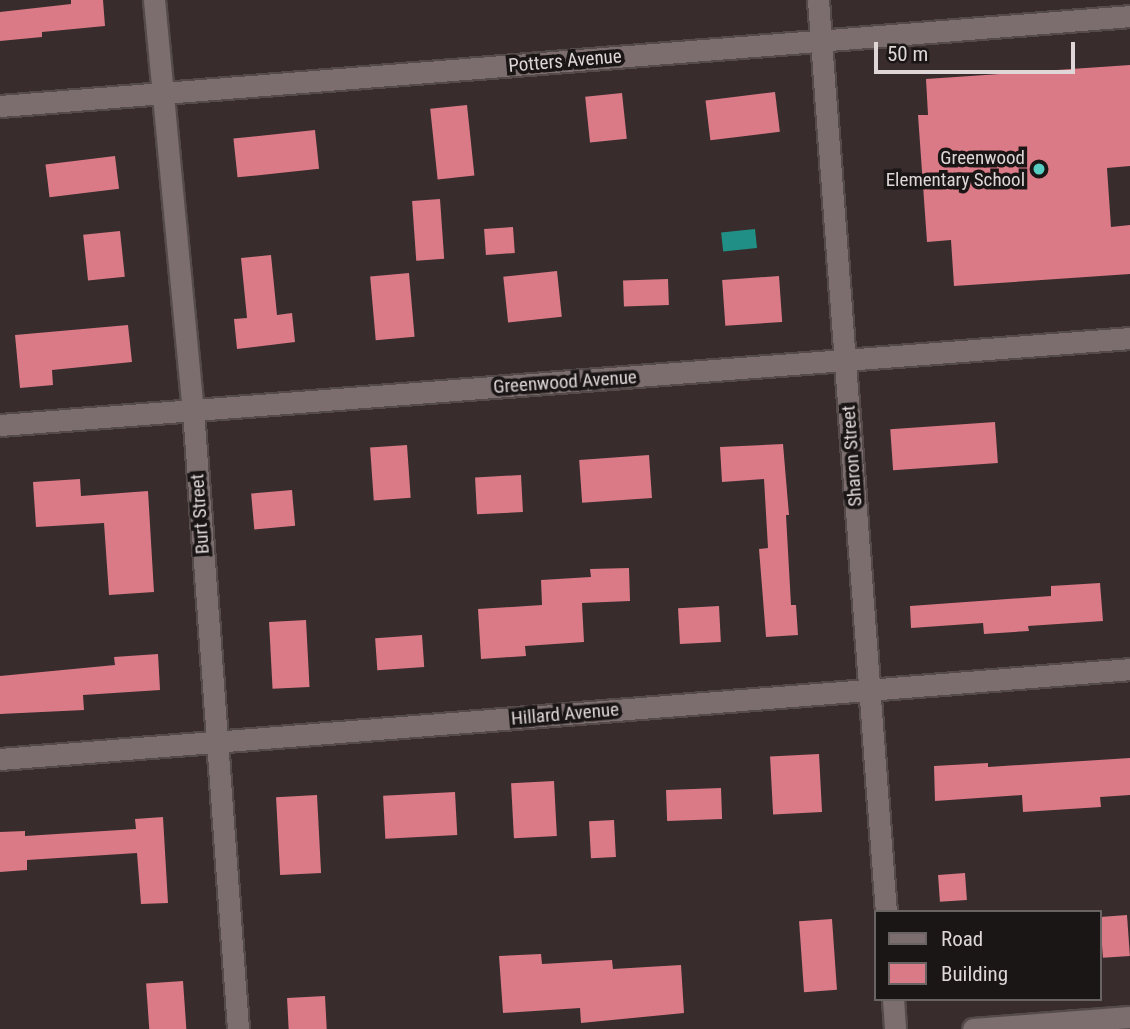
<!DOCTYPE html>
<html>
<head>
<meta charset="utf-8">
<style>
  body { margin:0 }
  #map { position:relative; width:1130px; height:1029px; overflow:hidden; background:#382c2d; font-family:"Roboto Condensed",sans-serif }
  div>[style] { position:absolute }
  .water>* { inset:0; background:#209086; transform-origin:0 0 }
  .building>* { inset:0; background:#da7a86; transform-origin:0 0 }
  .roads { filter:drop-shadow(2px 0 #554b4b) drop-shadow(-2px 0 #554b4b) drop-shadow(0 2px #554b4b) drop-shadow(0 -2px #554b4b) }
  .street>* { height:21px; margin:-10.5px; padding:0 10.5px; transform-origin:10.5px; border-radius:10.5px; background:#7c6e6f }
  .dots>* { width:19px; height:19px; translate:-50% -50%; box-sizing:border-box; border:4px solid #1b1616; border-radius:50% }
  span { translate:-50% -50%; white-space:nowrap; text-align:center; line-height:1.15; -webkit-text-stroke:7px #1b1616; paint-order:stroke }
  .street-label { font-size:19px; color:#dfd7d7 }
  .poi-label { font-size:19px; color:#dfd7d7 }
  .right { translate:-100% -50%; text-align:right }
  .legend { position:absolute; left:874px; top:910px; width:228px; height:91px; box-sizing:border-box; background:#1b1616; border:2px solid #696363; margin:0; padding:9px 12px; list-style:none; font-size:21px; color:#dfd7d7 }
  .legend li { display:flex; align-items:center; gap:14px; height:35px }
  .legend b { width:35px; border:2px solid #696363 }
  .scale { position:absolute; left:874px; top:42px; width:201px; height:32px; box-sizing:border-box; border:4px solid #dfd7d7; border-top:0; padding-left:9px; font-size:21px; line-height:24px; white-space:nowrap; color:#dfd7d7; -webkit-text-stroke:5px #1b1616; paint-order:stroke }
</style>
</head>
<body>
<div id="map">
  <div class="water">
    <i style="left:755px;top:229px;width:19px;height:34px;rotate:84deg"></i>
  </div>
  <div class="building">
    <i style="clip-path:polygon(71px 0,103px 0,105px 26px,42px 32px,42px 37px,0 41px,0 12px,71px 4px)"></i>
    <i style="clip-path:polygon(1130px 65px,1130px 166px,1107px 168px,1111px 227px,1130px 225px,1130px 274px,954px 286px,951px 240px,927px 242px,918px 115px,928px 115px,926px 79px)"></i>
    <i style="left:775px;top:92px;width:40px;height:70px;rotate:83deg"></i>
    <i style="left:622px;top:93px;width:46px;height:37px;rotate:84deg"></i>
    <i style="left:467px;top:105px;width:71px;height:37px;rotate:84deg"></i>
    <i style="left:315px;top:130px;width:39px;height:82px;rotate:84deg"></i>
    <i style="left:115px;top:156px;width:33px;height:70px;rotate:83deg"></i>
    <i style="left:440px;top:199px;width:60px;height:28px;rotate:86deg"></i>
    <i style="left:513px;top:227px;width:26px;height:29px;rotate:86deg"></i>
    <i style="left:120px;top:231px;width:46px;height:37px;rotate:84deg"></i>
    <i style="clip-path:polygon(271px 255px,277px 315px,292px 313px,295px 342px,237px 349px,234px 319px,247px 318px,241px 258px)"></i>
    <i style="left:557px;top:271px;width:46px;height:54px;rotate:84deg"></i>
    <i style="left:409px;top:273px;width:64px;height:39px;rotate:85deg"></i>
    <i style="left:779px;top:276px;width:46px;height:57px;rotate:86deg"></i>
    <i style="left:668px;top:279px;width:26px;height:45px;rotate:88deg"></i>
    <i style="clip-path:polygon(128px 325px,132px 362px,52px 370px,53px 385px,20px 388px,15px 335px)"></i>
    <i style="left:995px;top:422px;width:41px;height:105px;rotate:86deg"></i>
    <i style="clip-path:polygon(783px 444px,789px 515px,786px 515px,791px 605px,796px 605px,798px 635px,766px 637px,759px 549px,768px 548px,764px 479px,722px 482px,720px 447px)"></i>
    <i style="left:407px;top:445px;width:53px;height:37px;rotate:86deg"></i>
    <i style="left:649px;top:455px;width:43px;height:70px;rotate:86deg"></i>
    <i style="left:521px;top:475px;width:37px;height:46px;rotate:87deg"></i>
    <i style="clip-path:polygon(80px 479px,81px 496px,148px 491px,154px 592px,109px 595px,104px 523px,36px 527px,33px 482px)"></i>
    <i style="left:292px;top:490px;width:36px;height:41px;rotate:85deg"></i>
    <i style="clip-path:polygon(629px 568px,630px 601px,582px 603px,584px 642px,525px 646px,526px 656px,481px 659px,478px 609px,542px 605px,541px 580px,591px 577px,590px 569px)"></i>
    <i style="clip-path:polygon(1100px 583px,1103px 621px,1028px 626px,1029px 631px,984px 634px,983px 623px,911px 628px,910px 606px,1051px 596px,1051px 586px)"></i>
    <i style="left:719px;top:606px;width:36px;height:41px;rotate:87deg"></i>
    <i style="left:306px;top:620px;width:67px;height:37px;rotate:87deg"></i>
    <i style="left:422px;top:635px;width:32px;height:47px;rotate:86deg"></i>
    <i style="clip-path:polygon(158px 654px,160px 690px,83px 695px,84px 710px,0 714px,0 676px,115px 665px,114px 657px)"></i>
    <i style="left:819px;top:754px;width:58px;height:49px;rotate:87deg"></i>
    <i style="clip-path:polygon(1130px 758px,1130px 795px,1100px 797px,1101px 807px,1023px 812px,1022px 795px,935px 801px,934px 766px,988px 763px,988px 767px)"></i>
    <i style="left:554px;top:781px;width:55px;height:43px;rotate:87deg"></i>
    <i style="left:721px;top:788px;width:31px;height:55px;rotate:88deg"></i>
    <i style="left:455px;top:792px;width:43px;height:72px;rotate:87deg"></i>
    <i style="left:317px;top:795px;width:78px;height:41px;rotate:87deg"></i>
    <i style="clip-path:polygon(163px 817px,168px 903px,141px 904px,137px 853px,27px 860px,27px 870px,0 872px,0 832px,25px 831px,25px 836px,136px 829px,135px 819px)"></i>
    <i style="left:614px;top:820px;width:37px;height:25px;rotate:87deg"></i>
    <i style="left:965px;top:873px;width:27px;height:27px;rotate:86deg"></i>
    <i style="left:1127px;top:915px;width:41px;height:27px;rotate:86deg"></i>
    <i style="left:832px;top:919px;width:71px;height:33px;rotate:86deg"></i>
    <i style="clip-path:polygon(541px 954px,542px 964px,612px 960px,613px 969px,681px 965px,684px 1013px,581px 1023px,580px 1008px,503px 1013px,499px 956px)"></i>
    <i style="left:183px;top:981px;width:48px;height:37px;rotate:86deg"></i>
    <i style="left:325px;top:996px;width:33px;height:38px;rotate:87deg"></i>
  </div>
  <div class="roads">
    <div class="street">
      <i style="left:154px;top:0;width:412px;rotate:84.6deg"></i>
      <i style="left:193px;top:410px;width:621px;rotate:85.84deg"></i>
      <i style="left:818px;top:0;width:915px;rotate:85.74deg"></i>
      <i style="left:0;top:106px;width:1134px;rotate:-4.55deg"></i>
      <i style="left:0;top:425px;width:1133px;rotate:-4.4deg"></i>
      <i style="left:0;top:759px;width:1134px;rotate:-4.55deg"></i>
      <i style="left:893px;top:999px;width:30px;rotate:86deg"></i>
      <i style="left:973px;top:1029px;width:157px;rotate:-4.4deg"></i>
    </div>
  </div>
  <div class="dots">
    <i style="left:1039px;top:169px;background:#57cec1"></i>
  </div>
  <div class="street-label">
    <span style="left:565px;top:61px;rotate:-5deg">Potters Avenue</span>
    <span style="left:565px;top:382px;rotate:-4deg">Greenwood Avenue</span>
    <span style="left:852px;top:456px;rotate:-94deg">Sharon Street</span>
    <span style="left:200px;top:514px;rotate:-94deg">Burt Street</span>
    <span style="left:565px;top:714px;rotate:-5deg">Hillard Avenue</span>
  </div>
  <div class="poi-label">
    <span class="right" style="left:1025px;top:169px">Greenwood<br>Elementary School</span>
  </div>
  <ul class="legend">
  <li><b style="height:9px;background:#7c6e6f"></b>Road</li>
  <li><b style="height:19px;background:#da7a86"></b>Building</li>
  </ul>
  <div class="scale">50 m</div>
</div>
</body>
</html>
